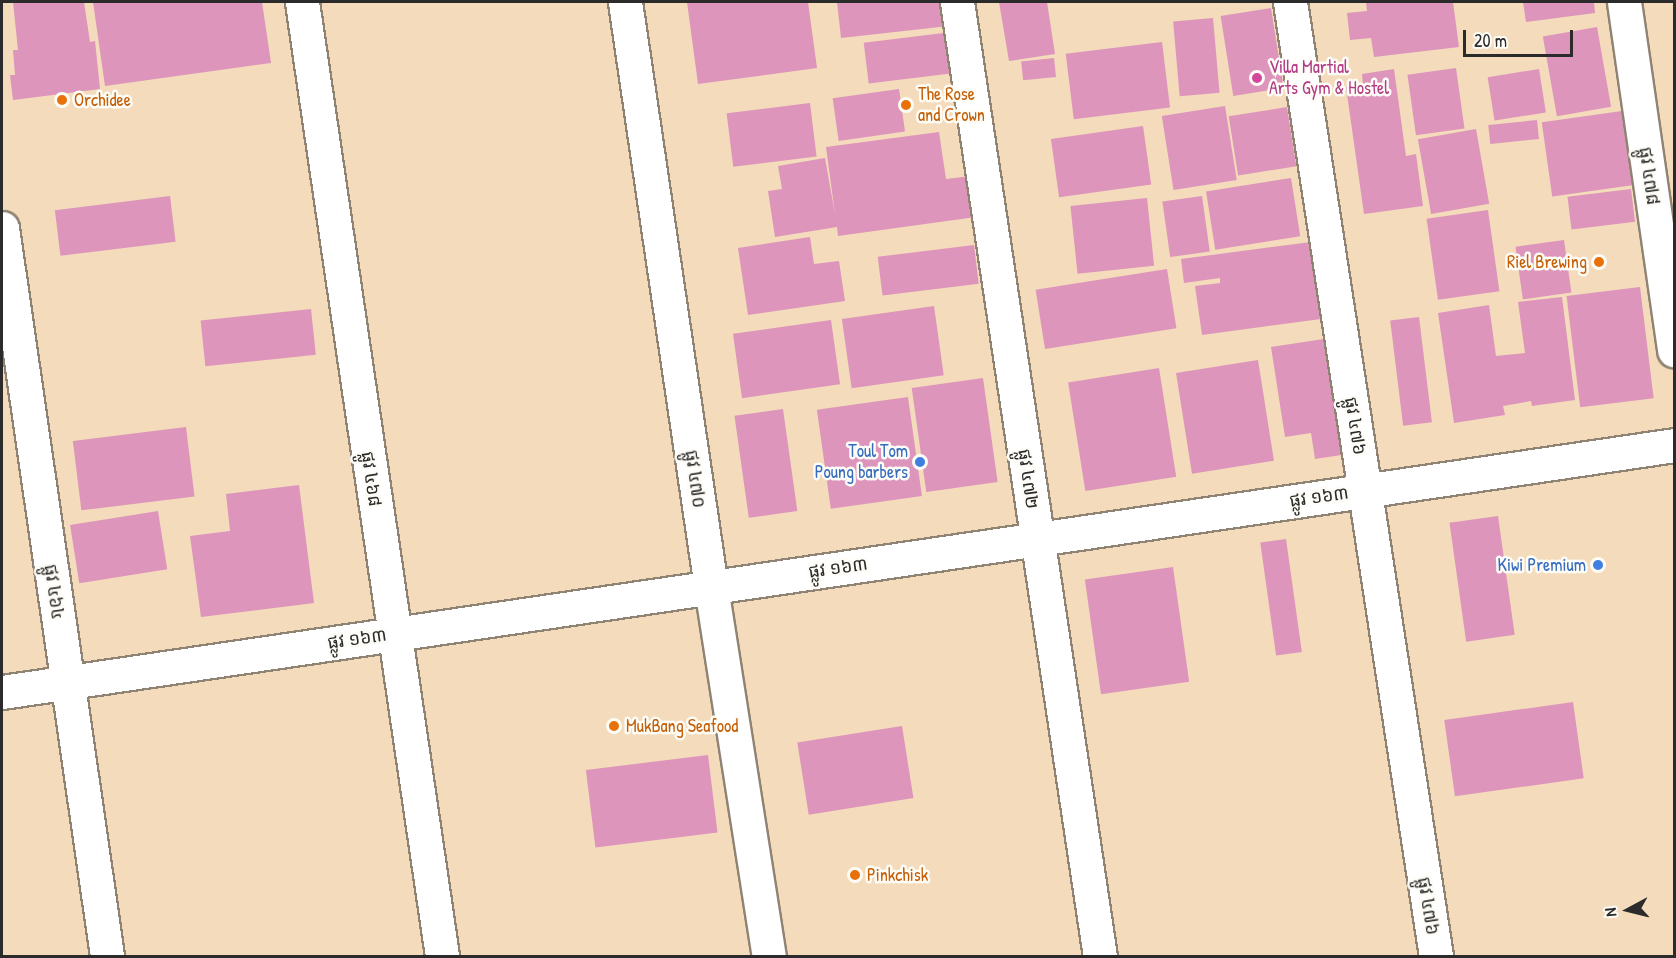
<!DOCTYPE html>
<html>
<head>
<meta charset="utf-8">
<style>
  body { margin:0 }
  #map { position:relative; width:1676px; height:958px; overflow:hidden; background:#f3dbbb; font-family:"Patrick Hand","Noto Sans Khmer",sans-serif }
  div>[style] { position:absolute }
  .building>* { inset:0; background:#dd95bb; transform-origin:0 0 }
  .roads { filter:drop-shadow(2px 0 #8f8373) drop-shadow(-2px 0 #8f8373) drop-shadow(0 2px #8f8373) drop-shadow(0 -2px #8f8373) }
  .street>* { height:33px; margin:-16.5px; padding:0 16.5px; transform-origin:16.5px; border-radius:16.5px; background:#fff }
  .secondary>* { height:33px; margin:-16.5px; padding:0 16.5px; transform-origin:16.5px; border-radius:16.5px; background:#fff }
  .dots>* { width:16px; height:16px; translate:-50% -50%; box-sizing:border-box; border:3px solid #fdfcf7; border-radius:50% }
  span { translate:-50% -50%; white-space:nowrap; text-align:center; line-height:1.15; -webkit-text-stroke:5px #fdfcf7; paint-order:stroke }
  .hotel-label { font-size:18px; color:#b23c85 }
  .left { translate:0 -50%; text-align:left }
  .food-label { font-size:18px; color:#c56008 }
  .right { translate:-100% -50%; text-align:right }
  .street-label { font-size:18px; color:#2b2b2b }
  .shop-label { font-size:18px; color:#366cbe }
  .frame { position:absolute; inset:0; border:3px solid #2b2b2b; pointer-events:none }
  .north { position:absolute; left:1598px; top:880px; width:60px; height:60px; -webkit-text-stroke:4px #fdfcf7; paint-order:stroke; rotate:263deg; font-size:16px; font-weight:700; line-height:24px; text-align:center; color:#2b2b2b }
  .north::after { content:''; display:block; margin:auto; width:21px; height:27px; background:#2b2b2b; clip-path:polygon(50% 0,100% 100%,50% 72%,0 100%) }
  .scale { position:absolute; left:1463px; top:30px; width:110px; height:27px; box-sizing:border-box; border:3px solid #2b2b2b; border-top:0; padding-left:8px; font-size:18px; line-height:21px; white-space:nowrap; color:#2b2b2b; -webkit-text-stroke:4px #fdfcf7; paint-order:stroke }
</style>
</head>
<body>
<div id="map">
  <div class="building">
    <i style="clip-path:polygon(13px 2px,84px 2px,90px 42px,95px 41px,100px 89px,13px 100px,10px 75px,15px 75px,13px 50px,18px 50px)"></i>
    <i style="clip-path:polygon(93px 2px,262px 2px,271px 63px,105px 86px)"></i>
    <i style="clip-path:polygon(687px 2px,808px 2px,817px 68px,698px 84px)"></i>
    <i style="clip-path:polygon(837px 2px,947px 2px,949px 26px,841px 38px)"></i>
    <i style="clip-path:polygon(999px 2px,1047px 2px,1055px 54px,1009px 61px)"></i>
    <i style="clip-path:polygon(1366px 2px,1453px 2px,1459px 47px,1374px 57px,1371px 38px,1350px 40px,1347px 13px,1367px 11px)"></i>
    <i style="clip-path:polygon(1523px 2px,1594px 2px,1595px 13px,1526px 22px)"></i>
    <i style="left:1271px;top:8px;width:81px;height:51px;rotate:81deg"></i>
    <i style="left:1213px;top:18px;width:75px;height:40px;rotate:85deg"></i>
    <i style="left:1597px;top:27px;width:81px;height:55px;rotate:80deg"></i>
    <i style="left:960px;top:31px;width:41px;height:97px;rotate:83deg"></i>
    <i style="left:1162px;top:42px;width:66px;height:97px;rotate:83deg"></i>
    <i style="left:1054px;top:58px;width:19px;height:33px;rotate:84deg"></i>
    <i style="left:1456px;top:68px;width:61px;height:49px;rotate:82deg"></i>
    <i style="clip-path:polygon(1394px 69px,1406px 156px,1416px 154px,1423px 206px,1364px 214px,1346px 87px,1363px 85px,1362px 74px)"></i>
    <i style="left:1539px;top:69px;width:44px;height:52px;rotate:81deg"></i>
    <i style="left:899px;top:89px;width:43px;height:67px;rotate:82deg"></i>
    <i style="left:810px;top:103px;width:54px;height:84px;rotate:83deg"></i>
    <i style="left:1225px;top:106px;width:75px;height:64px;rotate:81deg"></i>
    <i style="left:1287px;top:107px;width:60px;height:59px;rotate:81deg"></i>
    <i style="left:1622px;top:111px;width:75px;height:81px;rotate:82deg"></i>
    <i style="left:1537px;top:120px;width:19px;height:49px;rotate:84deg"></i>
    <i style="left:1143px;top:126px;width:59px;height:93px;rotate:82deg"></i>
    <i style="left:1476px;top:129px;width:76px;height:59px;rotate:80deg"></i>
    <i style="clip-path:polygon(939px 132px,946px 179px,971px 176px,976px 217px,838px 236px,837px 227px,775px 237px,768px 191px,782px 189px,778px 166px,825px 158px,835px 214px,826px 147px)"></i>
    <i style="left:1291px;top:178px;width:59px;height:86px;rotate:81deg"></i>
    <i style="left:1631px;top:189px;width:33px;height:64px;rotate:83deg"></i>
    <i style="left:170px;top:196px;width:46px;height:116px;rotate:83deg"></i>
    <i style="left:1202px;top:196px;width:56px;height:40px;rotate:82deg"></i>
    <i style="left:1147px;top:198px;width:68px;height:77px;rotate:84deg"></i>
    <i style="left:1488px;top:210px;width:82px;height:62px;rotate:82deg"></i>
    <i style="clip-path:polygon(810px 237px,814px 264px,839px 261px,845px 301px,748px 315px,738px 248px)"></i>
    <i style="left:1564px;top:240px;width:53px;height:49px;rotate:82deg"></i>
    <i style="clip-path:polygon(1311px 242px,1321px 319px,1202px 335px,1195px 286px,1220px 283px,1220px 278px,1184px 283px,1181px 259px)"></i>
    <i style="left:974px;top:245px;width:39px;height:97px;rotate:83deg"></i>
    <i style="left:1167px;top:269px;width:60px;height:133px;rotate:81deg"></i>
    <i style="left:1640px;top:287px;width:112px;height:74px;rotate:83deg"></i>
    <i style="clip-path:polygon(1562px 297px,1575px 400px,1532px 406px,1531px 401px,1503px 406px,1505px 415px,1454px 423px,1438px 313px,1489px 305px,1496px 356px,1525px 353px,1518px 302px)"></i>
    <i style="left:934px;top:306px;width:70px;height:93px;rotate:82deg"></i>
    <i style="left:311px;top:309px;width:46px;height:111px;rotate:84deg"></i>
    <i style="left:1419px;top:317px;width:106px;height:29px;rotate:83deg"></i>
    <i style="left:831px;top:320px;width:65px;height:99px;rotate:82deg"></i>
    <i style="clip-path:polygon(1330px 338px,1348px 454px,1315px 459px,1311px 433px,1285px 437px,1271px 347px)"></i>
    <i style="left:1258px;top:360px;width:102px;height:83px;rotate:81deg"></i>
    <i style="left:1159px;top:368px;width:110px;height:92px;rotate:81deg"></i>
    <i style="left:983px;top:378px;width:105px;height:72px;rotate:82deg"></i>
    <i style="left:908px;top:397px;width:100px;height:92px;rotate:82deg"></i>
    <i style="left:783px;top:409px;width:103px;height:49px;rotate:82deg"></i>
    <i style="left:186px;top:427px;width:70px;height:114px;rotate:83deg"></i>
    <i style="clip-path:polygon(299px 485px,314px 603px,201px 617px,190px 536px,230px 531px,226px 494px)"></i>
    <i style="left:158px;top:511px;width:59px;height:89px;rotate:81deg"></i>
    <i style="left:1498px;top:516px;width:120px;height:49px;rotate:82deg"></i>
    <i style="left:1286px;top:539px;width:114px;height:26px;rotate:82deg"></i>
    <i style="left:1173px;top:567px;width:116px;height:89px;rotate:82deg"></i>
    <i style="left:1573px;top:702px;width:77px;height:130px;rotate:82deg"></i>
    <i style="left:902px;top:726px;width:73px;height:106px;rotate:81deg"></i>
    <i style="left:708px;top:755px;width:78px;height:123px;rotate:83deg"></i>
  </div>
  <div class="roads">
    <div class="street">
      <i style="left:302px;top:2px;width:964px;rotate:81.65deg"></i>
      <i style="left:625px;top:2px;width:591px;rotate:81.64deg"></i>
      <i style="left:711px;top:587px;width:374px;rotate:81.1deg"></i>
      <i style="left:957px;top:2px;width:965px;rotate:81.48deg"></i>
      <i style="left:1290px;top:2px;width:965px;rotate:81.3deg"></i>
      <i style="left:1624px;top:2px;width:352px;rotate:81.8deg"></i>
      <i style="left:2px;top:228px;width:736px;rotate:81.79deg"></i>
    </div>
    <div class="secondary">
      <i style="left:2px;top:692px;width:1690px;rotate:-8.4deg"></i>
    </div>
  </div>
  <div class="dots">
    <i style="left:1257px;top:78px;background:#d1479c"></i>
    <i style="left:62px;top:100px;background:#e8710a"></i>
    <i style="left:906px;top:105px;background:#e8710a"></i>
    <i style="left:1599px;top:262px;background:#e8710a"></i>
    <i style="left:920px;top:462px;background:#3f7fe0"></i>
    <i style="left:1598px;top:565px;background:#3f7fe0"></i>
    <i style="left:614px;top:726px;background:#e8710a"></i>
    <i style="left:855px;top:875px;background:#e8710a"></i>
  </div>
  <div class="hotel-label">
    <span class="left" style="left:1269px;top:78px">Villa Martial<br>Arts Gym &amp; Hostel</span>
  </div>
  <div class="food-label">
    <span class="left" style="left:918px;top:105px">The Rose<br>and Crown</span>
    <span class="left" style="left:74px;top:100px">Orchidee</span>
    <span class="right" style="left:1587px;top:262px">Riel Brewing</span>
    <span class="left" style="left:626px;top:726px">MukBang Seafood</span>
    <span class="left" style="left:867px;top:875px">Pinkchisk</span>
  </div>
  <div class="street-label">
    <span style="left:1649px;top:176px;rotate:82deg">ផ្លូវ ៤៧៨</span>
    <span style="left:1355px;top:426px;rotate:81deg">ផ្លូវ ៤៧៦</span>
    <span style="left:371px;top:479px;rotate:82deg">ផ្លូវ ៤៦៨</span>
    <span style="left:695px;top:479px;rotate:82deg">ផ្លូវ ៤៧០</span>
    <span style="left:1028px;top:479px;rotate:82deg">ផ្លូវ ៤៧២</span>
    <span style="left:1319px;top:497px;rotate:-8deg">ផ្លូវ ១៦៣</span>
    <span style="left:838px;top:568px;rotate:-8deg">ផ្លូវ ១៦៣</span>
    <span style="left:54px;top:592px;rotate:82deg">ផ្លូវ ៤៦៤</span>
    <span style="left:357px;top:639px;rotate:-8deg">ផ្លូវ ១៦៣</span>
    <span style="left:1428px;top:906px;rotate:81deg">ផ្លូវ ៤៧៦</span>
  </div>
  <div class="shop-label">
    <span class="right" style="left:908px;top:462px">Toul Tom<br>Poung barbers</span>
    <span class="right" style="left:1586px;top:565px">Kiwi Premium</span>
  </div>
  <div class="frame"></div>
  <div class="north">N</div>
  <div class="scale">20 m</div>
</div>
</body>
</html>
